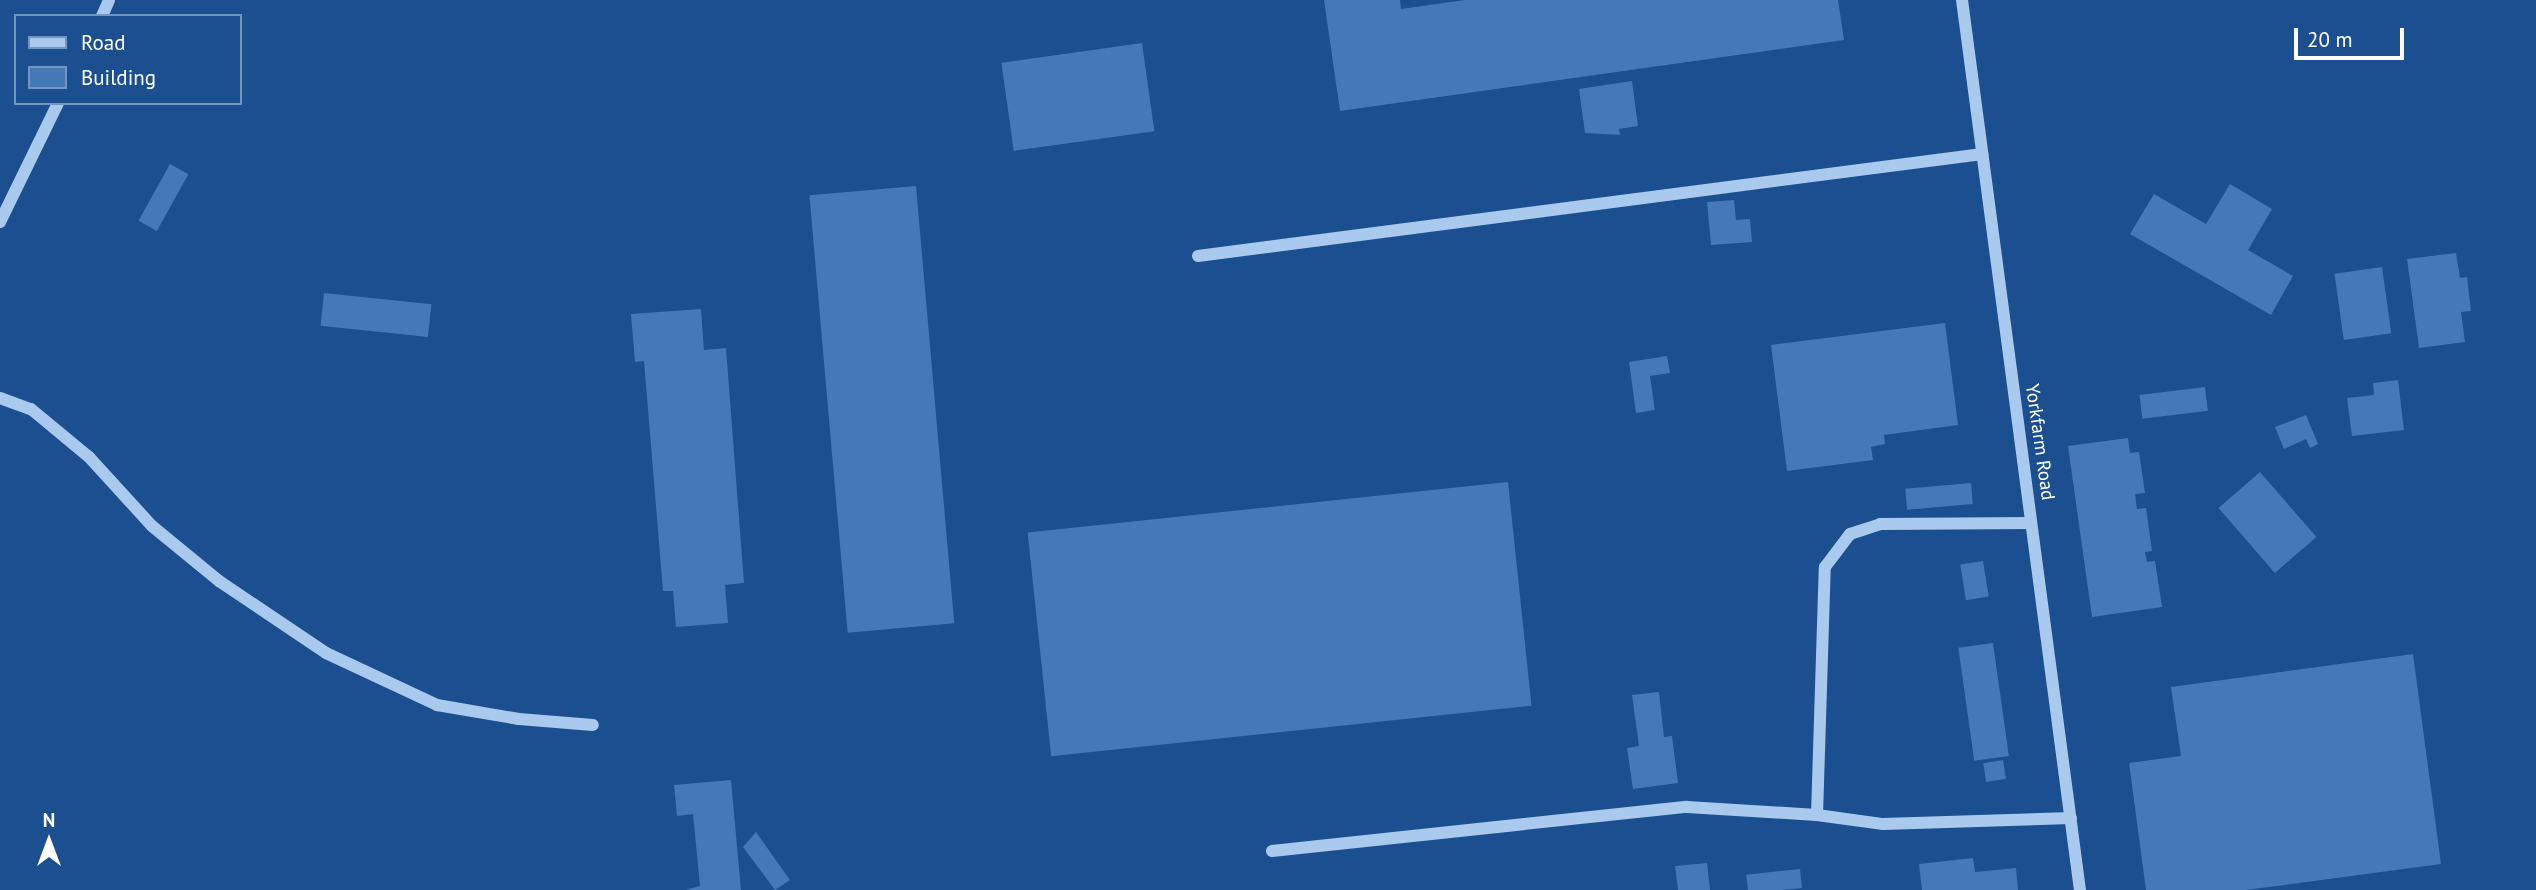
<!DOCTYPE html>
<html>
<head>
<meta charset="utf-8">
<style>
  body { margin:0 }
  #map { position:relative; width:2536px; height:890px; overflow:hidden; background:#1b4f8f; font-family:"PT Sans",sans-serif }
  div>[style] { position:absolute }
  .building>* { inset:0; background:#4478b7; transform-origin:0 0 }
  .minor>* { height:12px; margin:-6px; padding:0 6px; transform-origin:6px; border-radius:6px; background:#a9c9ee }
  span { translate:-50% -50%; white-space:nowrap; text-align:center; line-height:1.15; -webkit-text-stroke:5px #1b4f8f; paint-order:stroke }
  .street-label { font-size:19px; color:#fff }
  .legend { position:absolute; left:14px; top:14px; width:228px; height:91px; box-sizing:border-box; background:#1b4f8f; border:2px solid #7695bc; margin:0; padding:9px 12px; list-style:none; font-size:21px; color:#fff }
  .legend li { display:flex; align-items:center; gap:14px; height:35px }
  .legend b { width:35px; border:2px solid #7695bc }
  .north { position:absolute; left:14px; top:806px; width:70px; height:70px; -webkit-text-stroke:5px #1b4f8f; paint-order:stroke; rotate:0deg; font-size:19px; font-weight:700; line-height:28px; text-align:center; color:#fff }
  .north::after { content:''; display:block; margin:auto; width:24px; height:32px; background:#fff; clip-path:polygon(50% 0,100% 100%,50% 72%,0 100%) }
  .scale { position:absolute; left:2294px; top:28px; width:110px; height:32px; box-sizing:border-box; border:4px solid #fff; border-top:0; padding-left:9px; font-size:21px; line-height:24px; white-space:nowrap; color:#fff; -webkit-text-stroke:5px #1b4f8f; paint-order:stroke }
</style>
</head>
<body>
<div id="map">
  <div class="building">
    <i style="clip-path:polygon(1324px 0,1400px 0,1401px 9px,1465px 0,1838px 0,1844px 40px,1340px 111px)"></i>
    <i style="left:1142px;top:43px;width:89px;height:142px;rotate:82deg"></i>
    <i style="clip-path:polygon(1632px 81px,1638px 126px,1619px 129px,1620px 135px,1585px 133px,1579px 89px)"></i>
    <i style="left:170px;top:164px;width:21px;height:65px;rotate:29deg"></i>
    <i style="clip-path:polygon(2230px 184px,2272px 209px,2248px 250px,2293px 276px,2271px 315px,2130px 234px,2154px 194px,2206px 224px)"></i>
    <i style="left:916px;top:186px;width:439px;height:107px;rotate:85deg"></i>
    <i style="clip-path:polygon(1734px 200px,1736px 220px,1750px 219px,1752px 242px,1711px 245px,1707px 202px)"></i>
    <i style="clip-path:polygon(2456px 253px,2460px 278px,2467px 277px,2471px 311px,2461px 312px,2465px 342px,2419px 348px,2407px 259px)"></i>
    <i style="left:2382px;top:267px;width:67px;height:48px;rotate:82deg"></i>
    <i style="left:324px;top:293px;width:108px;height:33px;rotate:6deg"></i>
    <i style="clip-path:polygon(701px 309px,704px 350px,726px 348px,744px 583px,725px 585px,728px 623px,676px 627px,673px 591px,663px 591px,644px 361px,635px 362px,631px 314px)"></i>
    <i style="clip-path:polygon(1945px 323px,1958px 425px,1884px 435px,1885px 444px,1871px 447px,1873px 460px,1787px 471px,1771px 345px)"></i>
    <i style="clip-path:polygon(1667px 356px,1670px 373px,1650px 376px,1655px 410px,1636px 413px,1629px 362px)"></i>
    <i style="clip-path:polygon(2398px 380px,2404px 430px,2352px 436px,2347px 398px,2374px 395px,2373px 383px)"></i>
    <i style="left:2205px;top:387px;width:24px;height:66px;rotate:83deg"></i>
    <i style="clip-path:polygon(2306px 415px,2318px 444px,2310px 448px,2306px 439px,2284px 449px,2275px 427px)"></i>
    <i style="clip-path:polygon(2128px 438px,2130px 453px,2139px 452px,2145px 493px,2135px 494px,2137px 509px,2146px 508px,2152px 551px,2145px 552px,2147px 562px,2155px 561px,2162px 607px,2092px 617px,2068px 446px)"></i>
    <i style="left:2260px;top:472px;width:86px;height:55px;rotate:49deg"></i>
    <i style="left:1508px;top:482px;width:225px;height:483px;rotate:84deg"></i>
    <i style="left:1971px;top:483px;width:21px;height:66px;rotate:85deg"></i>
    <i style="left:1983px;top:561px;width:36px;height:23px;rotate:81deg"></i>
    <i style="left:1993px;top:643px;width:114px;height:35px;rotate:82deg"></i>
    <i style="clip-path:polygon(2413px 654px,2441px 864px,2246px 890px,2146px 890px,2129px 763px,2181px 756px,2171px 687px)"></i>
    <i style="clip-path:polygon(1659px 692px,1664px 737px,1672px 736px,1678px 783px,1633px 789px,1627px 748px,1639px 746px,1632px 695px)"></i>
    <i style="left:2003px;top:760px;width:19px;height:20px;rotate:81deg"></i>
    <i style="clip-path:polygon(731px 780px,741px 890px,685px 890px,700px 886px,693px 814px,677px 816px,674px 785px)"></i>
    <i style="clip-path:polygon(756px 832px,790px 880px,775px 890px,743px 847px)"></i>
    <i style="clip-path:polygon(1973px 858px,1975px 872px,2016px 868px,2018px 890px,1922px 890px,1919px 864px)"></i>
    <i style="clip-path:polygon(1707px 863px,1710px 890px,1678px 890px,1675px 866px)"></i>
    <i style="left:1800px;top:869px;width:19px;height:54px;rotate:84deg"></i>
  </div>
  <div class="minor">
    <i style="left:1962px;top:0;width:898px;rotate:82.45deg"></i>
    <i style="left:102px;top:16px;width:17px;rotate:-66deg"></i>
    <i style="left:0;top:222px;width:132px;rotate:-64deg"></i>
    <i style="left:1198px;top:256px;width:791px;rotate:-7.41deg"></i>
    <i style="left:0;top:398px;width:33px;rotate:20deg"></i>
    <i style="left:31px;top:409px;width:75px;rotate:39.6deg"></i>
    <i style="left:89px;top:457px;width:93px;rotate:47.6deg"></i>
    <i style="left:152px;top:526px;width:87px;rotate:39.4deg"></i>
    <i style="left:219px;top:581px;width:129px;rotate:33.9deg"></i>
    <i style="left:326px;top:653px;width:123px;rotate:25.1deg"></i>
    <i style="left:437px;top:705px;width:83px;rotate:9.7deg"></i>
    <i style="left:519px;top:719px;width:74px;rotate:4.6deg"></i>
    <i style="left:1817px;top:815px;width:248px;rotate:-88.2deg"></i>
    <i style="left:1825px;top:567px;width:41px;rotate:-52.9deg"></i>
    <i style="left:1850px;top:534px;width:32px;rotate:-18deg"></i>
    <i style="left:1880px;top:524px;width:151px;rotate:-0.4deg"></i>
    <i style="left:1272px;top:851px;width:417px;rotate:-6.1deg"></i>
    <i style="left:1687px;top:807px;width:130px;rotate:3.5deg"></i>
    <i style="left:1817px;top:815px;width:67px;rotate:7.8deg"></i>
    <i style="left:1883px;top:824px;width:188px;rotate:-1.8deg"></i>
  </div>
  <div class="street-label">
    <span style="left:2040px;top:442px;rotate:82deg">Yorkfarm Road</span>
  </div>
  <ul class="legend">
  <li><b style="height:9px;background:#a9c9ee"></b>Road</li>
  <li><b style="height:19px;background:#4478b7"></b>Building</li>
  </ul>
  <div class="north">N</div>
  <div class="scale">20 m</div>
</div>
</body>
</html>
